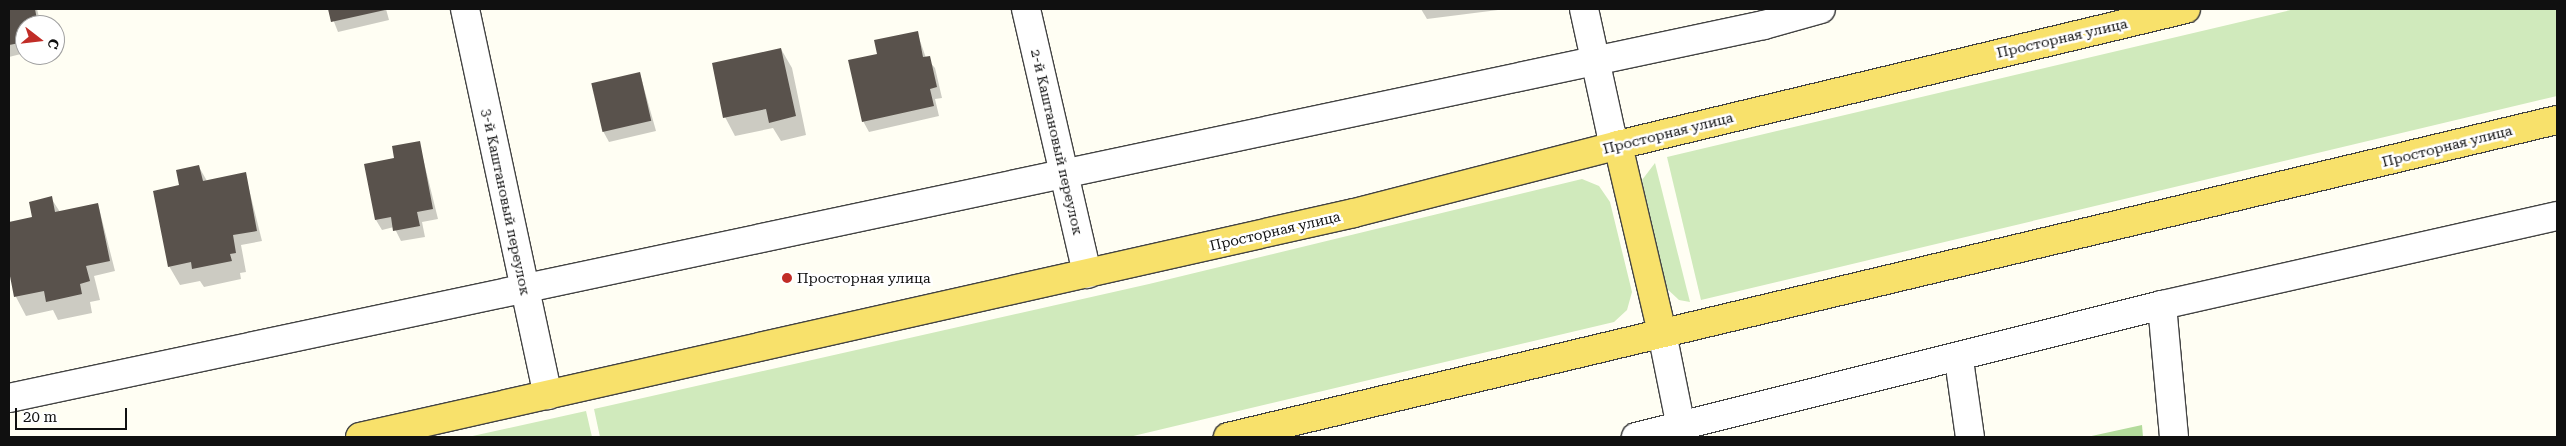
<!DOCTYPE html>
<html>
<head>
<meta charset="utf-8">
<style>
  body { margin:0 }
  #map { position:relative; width:2566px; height:446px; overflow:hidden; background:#fffef3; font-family:"Roboto Serif",serif }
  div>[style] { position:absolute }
  .green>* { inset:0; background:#d0eabc }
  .forest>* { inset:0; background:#b3db9b }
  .shadow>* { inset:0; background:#0003 }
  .building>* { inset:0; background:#59524c; transform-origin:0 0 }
  .roads { filter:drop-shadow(1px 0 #434343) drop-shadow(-1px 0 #434343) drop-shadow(0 1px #434343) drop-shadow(0 -1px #434343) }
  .minor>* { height:28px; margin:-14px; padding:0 14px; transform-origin:14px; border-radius:14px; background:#fff }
  .major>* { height:28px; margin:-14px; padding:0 14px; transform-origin:14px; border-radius:14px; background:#f8e16b }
  .dots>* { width:14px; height:14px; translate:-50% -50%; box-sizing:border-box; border:2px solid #fff; border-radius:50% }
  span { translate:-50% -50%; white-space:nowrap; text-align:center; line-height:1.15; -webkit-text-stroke:5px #fff; paint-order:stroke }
  .street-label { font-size:14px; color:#101010 }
  .poi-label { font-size:14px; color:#101010 }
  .left { translate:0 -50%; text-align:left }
  .frame { position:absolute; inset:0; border:10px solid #101010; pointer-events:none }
  .north { position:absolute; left:15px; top:15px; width:50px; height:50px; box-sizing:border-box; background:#fff; border:1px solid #9f9f9f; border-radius:50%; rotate:106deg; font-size:14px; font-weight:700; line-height:20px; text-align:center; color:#101010 }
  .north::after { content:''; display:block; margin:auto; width:18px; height:22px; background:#c12d27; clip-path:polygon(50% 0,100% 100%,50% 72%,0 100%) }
  .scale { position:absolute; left:15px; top:408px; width:112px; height:22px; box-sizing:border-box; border:2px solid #101010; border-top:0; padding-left:6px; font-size:15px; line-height:18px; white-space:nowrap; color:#101010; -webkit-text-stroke:4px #fff; paint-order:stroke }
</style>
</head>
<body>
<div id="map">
  <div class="green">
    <i style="clip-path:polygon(2295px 9px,2557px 9px,2557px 96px,1701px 300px,1667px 157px)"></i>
    <i style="clip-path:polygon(1655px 163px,1690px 302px,1679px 300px,1665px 287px,1642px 180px)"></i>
    <i style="clip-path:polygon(1582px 179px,1599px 186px,1610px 202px,1632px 292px,1627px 310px,1614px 322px,1129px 437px,600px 437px,594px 409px,1149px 284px)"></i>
    <i style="clip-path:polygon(586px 411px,592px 437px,468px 437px)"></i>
  </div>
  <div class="forest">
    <i style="clip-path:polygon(2142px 425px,2143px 437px,2087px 437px)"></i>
  </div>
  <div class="shadow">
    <i style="clip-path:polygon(9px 9px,37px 9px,41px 25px,25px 25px,25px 53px,9px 57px)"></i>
    <i style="clip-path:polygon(329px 9px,386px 9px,389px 20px,338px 32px)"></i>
    <i style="clip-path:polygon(1421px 9px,1506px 9px,1427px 19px)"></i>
    <i style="clip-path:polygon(917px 32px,926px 58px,935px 68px,942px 98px,935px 99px,939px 116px,869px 132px,863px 121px,879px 54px)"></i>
    <i style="clip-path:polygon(781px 49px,792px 68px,806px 135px,781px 141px,773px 128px,735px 136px,725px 117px)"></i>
    <i style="clip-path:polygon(640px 74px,656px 131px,609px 142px,603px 131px)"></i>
    <i style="clip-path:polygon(419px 142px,438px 219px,422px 222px,425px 237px,401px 241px,394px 227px,382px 230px,376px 220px,395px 159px)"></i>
    <i style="clip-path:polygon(199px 167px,207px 181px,245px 173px,262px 241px,241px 245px,246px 272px,240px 273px,241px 279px,204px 287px,200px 281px,180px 285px,169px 266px,181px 186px)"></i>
    <i style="clip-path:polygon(51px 198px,60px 212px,98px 204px,115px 271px,94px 276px,100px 300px,90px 302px,92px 313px,58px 320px,53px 310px,26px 316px,16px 297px,9px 264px,9px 223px,34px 218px)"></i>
  </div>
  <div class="building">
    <i style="clip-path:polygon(9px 9px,35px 9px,38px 25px,25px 25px,25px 42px,9px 45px)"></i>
    <i style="clip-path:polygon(328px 9px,385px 9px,385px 10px,331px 22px)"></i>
    <i style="clip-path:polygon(918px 31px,923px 57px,930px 56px,937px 87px,930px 89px,934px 106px,862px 122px,848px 60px,877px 54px,874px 40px)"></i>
    <i style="clip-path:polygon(781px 48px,796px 116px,769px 123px,766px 109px,723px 118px,712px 63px)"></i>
    <i style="left:640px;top:72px;width:50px;height:50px;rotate:77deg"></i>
    <i style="clip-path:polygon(420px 141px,433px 209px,417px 212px,420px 226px,393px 231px,391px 217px,375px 220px,364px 164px,394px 158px,392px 146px)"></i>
    <i style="clip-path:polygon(199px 165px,203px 181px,246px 172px,257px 231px,233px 235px,236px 253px,230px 254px,232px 261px,192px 269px,191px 262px,168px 267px,153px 191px,179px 185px,176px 170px)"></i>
    <i style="clip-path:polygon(52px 196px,55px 212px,98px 203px,110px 261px,86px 266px,90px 281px,80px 284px,82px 294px,46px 302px,44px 291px,14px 297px,9px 271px,9px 222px,32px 217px,29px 202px)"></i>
  </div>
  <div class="roads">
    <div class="minor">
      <i style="left:465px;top:9px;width:395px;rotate:77.9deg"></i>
      <i style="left:1026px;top:9px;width:272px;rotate:77deg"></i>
      <i style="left:1584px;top:9px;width:127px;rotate:77.7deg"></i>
      <i style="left:1611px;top:133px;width:14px;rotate:60deg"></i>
      <i style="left:2162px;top:305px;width:133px;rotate:84.8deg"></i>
      <i style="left:1662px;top:333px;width:96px;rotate:78.6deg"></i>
      <i style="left:1959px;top:360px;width:78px;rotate:81.9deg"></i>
      <i style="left:9px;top:398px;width:1794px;rotate:-12deg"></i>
      <i style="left:1764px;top:25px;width:59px;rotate:-15.7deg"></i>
      <i style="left:1636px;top:437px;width:542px;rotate:-14.09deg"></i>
      <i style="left:2162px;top:305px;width:405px;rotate:-12.7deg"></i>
    </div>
    <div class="major">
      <i style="left:1618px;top:145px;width:193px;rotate:76.8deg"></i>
      <i style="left:360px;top:437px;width:1019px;rotate:-12.7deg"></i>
      <i style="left:1354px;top:213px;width:273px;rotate:-14.4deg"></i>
      <i style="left:1618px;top:145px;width:584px;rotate:-13.47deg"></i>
      <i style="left:1228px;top:437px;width:1366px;rotate:-13.42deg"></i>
    </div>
  </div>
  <div class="dots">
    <i style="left:787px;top:278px;background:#c12d27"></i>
  </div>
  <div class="street-label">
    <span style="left:2062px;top:38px;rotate:-13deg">Просторная улица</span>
    <span style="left:1668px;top:133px;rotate:-14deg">Просторная улица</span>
    <span style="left:1057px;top:142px;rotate:77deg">2-й Каштановый переулок</span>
    <span style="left:2447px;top:146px;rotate:-14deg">Просторная улица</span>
    <span style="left:506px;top:202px;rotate:78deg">3-й Каштановый переулок</span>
    <span style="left:1275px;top:231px;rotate:-13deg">Просторная улица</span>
  </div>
  <div class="poi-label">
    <span class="left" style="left:797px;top:278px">Просторная улица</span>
  </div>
  <div class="frame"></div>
  <div class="north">С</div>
  <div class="scale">20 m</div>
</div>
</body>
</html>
